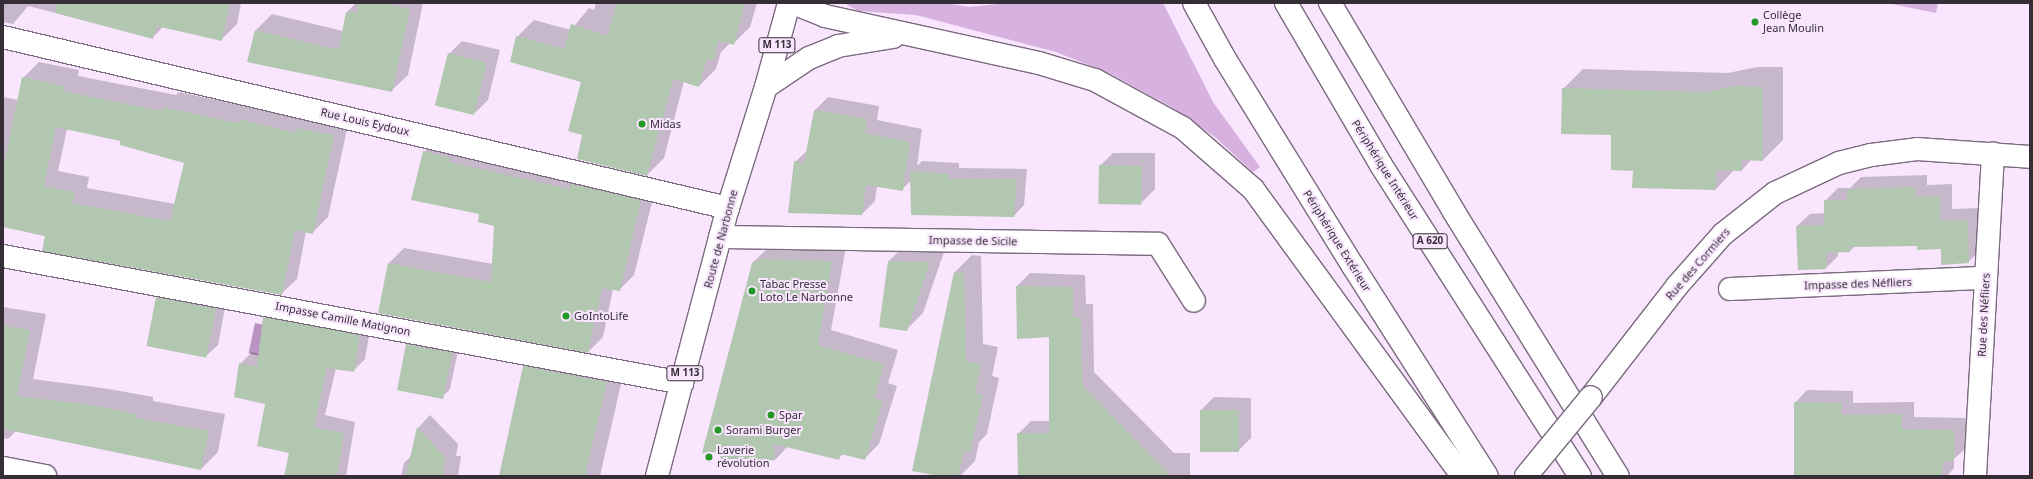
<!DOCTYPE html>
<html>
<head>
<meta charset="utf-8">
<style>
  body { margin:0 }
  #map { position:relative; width:2033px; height:479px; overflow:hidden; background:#f9e5fd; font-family:"Noto Sans",sans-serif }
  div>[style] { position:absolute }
  .green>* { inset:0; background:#d7b2e0 }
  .water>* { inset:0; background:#b993c2; transform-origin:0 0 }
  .shadow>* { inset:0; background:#0003 }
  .building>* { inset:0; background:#b2c7b0; transform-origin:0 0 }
  .roads { filter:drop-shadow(1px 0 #7b6a7f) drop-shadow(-1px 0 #7b6a7f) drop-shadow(0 1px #7b6a7f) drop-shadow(0 -1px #7b6a7f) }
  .minor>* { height:22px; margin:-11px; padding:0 11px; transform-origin:11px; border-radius:11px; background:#fff }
  .major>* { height:22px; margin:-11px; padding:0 11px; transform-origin:11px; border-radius:11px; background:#fff }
  .highway>* { height:22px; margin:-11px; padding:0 11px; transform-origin:11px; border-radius:11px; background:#fff }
  .bridges { filter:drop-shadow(1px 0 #7b6a7f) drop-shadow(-1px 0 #7b6a7f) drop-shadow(0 1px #7b6a7f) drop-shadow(0 -1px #7b6a7f) }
  .minor-bridge>* { height:22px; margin:-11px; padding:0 11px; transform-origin:11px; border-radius:11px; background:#fff }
  .dots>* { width:11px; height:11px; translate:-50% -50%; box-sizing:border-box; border:2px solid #f9e5fd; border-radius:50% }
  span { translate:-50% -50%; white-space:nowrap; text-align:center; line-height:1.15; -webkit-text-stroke:4px #f9e5fd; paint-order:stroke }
  .shield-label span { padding:1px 3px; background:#f9e5fd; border:1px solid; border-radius:3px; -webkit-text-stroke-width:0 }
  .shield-label { font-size:10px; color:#352e37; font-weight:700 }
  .poi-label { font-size:11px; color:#352e37 }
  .left { translate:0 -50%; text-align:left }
  .street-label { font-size:11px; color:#352e37 }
  .frame { position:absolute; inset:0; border:4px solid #352e37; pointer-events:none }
</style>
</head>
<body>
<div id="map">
  <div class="green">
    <i style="clip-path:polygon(844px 3px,946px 3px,969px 7px,1007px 3px,1163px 3px,1213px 102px,1260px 167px,1253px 172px,1215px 137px,1173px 108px,1111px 74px,1056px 52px,916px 15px,858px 11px)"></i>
    <i style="clip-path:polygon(1887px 3px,1938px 3px,1936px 13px)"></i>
  </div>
  <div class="water">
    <i style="left:255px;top:323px;width:19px;height:31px;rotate:12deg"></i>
  </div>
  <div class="shadow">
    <i style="clip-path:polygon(3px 3px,241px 3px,237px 24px,221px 40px,164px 26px,153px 37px,28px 6px,13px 24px,3px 22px)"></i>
    <i style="clip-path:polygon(356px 3px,423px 3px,408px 75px,391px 91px,256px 30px,272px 14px,343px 31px,347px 12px)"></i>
    <i style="clip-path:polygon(596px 3px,757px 3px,750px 27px,733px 44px,730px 43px,721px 52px,716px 69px,699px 86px,684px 81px,664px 158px,647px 175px,584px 134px,582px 81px,517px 37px,534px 20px,571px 30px,589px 8px,594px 10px)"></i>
    <i style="clip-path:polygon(462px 41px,500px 50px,488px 100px,475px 113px,449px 54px)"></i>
    <i style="clip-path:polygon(evenodd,39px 62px,79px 70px,78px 76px,176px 95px,179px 92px,252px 108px,255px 105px,349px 120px,328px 217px,312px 233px,306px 231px,297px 279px,281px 294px,3px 226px,3px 97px,18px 100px,23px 78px,39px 62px,67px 129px,121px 140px,186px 162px,175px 204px,87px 188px,89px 177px,58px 171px,67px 129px)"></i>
    <i style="clip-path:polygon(1757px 67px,1783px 67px,1783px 140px,1763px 160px,1752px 159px,1742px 170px,1735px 169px,1716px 189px,1634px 170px,1612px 134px,1563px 89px,1583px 69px,1728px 73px)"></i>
    <i style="clip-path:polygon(828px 97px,879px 106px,877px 120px,922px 129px,917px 166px,922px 161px,959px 163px,959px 168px,1027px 169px,1024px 205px,1014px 216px,911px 181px,902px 189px,877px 186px,875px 201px,862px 214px,795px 162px,808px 150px,815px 110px)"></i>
    <i style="clip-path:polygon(439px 137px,656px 186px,634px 275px,619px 290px,613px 289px,603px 337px,588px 352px,389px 263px,404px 248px,493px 264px,495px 225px,481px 214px,424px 152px)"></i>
    <i style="clip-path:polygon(1113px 153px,1155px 153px,1155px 189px,1142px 202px,1100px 166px)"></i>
    <i style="clip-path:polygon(1927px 175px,1927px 185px,1952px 184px,1952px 209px,1980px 208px,1981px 250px,1968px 262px,1942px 248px,1918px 245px,1855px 246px,1850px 251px,1838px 252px,1838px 256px,1826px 268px,1797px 226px,1810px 214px,1825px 213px,1825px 201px,1838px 188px,1850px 188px,1861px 177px)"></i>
    <i style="clip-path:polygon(905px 245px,946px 246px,923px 313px,906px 330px,889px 261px)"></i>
    <i style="clip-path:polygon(846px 247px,831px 330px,898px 350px,888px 383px,897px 386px,879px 444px,865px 458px,844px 453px,838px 459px,788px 446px,775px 460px,752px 263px,767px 249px)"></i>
    <i style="clip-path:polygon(972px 255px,981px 256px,983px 344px,998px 347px,992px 376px,999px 378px,987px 434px,979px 442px,975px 461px,960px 476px,944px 476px,955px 272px)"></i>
    <i style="clip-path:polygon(1030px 273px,1085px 275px,1086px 304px,1093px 304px,1094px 372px,1174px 453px,1190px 453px,1190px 476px,1019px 476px,1018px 434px,1031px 421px,1050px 421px,1050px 336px,1018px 338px,1017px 286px)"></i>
    <i style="clip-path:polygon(169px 286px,227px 297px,218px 345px,206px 356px,157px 298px)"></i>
    <i style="clip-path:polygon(275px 306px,371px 324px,365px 359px,353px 371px,336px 368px,325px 415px,355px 422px,346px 476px,285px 476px,290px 452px,266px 403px,240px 364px,252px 352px,259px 354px,264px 318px)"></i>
    <i style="clip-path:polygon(3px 307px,46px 314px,33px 379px,109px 389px,153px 397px,153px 401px,225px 414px,218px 452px,201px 469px,16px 431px,8px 439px,3px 438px)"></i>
    <i style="clip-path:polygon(414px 338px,459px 346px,450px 389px,443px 396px,407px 345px)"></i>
    <i style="clip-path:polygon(545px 346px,626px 362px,600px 476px,500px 476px,524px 367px)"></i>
    <i style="clip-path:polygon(1807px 390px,1853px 391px,1853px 403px,1914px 402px,1914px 417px,1966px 418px,1966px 448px,1954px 459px,1954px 468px,1947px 476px,1795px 476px,1795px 403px)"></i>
    <i style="clip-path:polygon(1214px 397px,1251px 398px,1251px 438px,1238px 451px,1200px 451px,1201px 410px)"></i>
    <i style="clip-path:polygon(430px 415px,458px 444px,456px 456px,461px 456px,458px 476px,401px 476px,404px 463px,411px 456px,418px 428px)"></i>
  </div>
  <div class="building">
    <i style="clip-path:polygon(56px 3px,230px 3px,222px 41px,156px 26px,153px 39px,55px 13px)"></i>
    <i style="clip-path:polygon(359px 3px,385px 3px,410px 10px,392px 92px,247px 62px,255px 30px,330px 48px,339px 48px,346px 12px,357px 13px)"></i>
    <i style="clip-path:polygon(617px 3px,745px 3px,734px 45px,718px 41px,714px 60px,707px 59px,699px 87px,673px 79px,647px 176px,577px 159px,582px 135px,568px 131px,581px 82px,510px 62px,516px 36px,564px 49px,571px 24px,607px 36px)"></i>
    <i style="left:448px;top:53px;width:40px;height:54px;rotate:14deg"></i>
    <i style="clip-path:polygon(evenodd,22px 77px,64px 86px,63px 91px,162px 111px,162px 107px,238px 123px,239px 119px,296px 133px,297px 128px,334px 135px,313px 234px,295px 230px,282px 295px,42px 251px,45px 236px,3px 227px,3px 170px,22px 77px,56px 127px,120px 141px,120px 145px,184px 163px,170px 221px,72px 203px,75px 192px,44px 186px,56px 127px)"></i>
    <i style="clip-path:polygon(1736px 86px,1763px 87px,1763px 161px,1741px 160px,1742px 171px,1716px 170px,1716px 190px,1632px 188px,1633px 171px,1611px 170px,1611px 135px,1561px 134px,1562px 88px,1707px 92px)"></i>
    <i style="clip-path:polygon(814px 110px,867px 119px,865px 133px,910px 142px,903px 191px,866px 185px,862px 215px,788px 213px,794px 161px,804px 163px)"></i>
    <i style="clip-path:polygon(423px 151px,450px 158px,449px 162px,570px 189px,571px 184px,641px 200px,620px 291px,602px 288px,588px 353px,378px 313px,388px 263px,491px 282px,494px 226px,478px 222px,479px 214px,411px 200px)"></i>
    <i style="left:1099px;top:165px;width:43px;height:39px;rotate:1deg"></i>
    <i style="clip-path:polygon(910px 171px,949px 174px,949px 179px,1017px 179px,1014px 217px,911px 215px)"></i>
    <i style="clip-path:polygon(1915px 187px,1915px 197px,1940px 196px,1940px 221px,1968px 220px,1969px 263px,1941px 265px,1941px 249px,1917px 250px,1917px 246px,1850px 247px,1850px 252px,1826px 253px,1826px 269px,1798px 270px,1796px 226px,1824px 225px,1824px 200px,1847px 200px,1847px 189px)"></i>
    <i style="clip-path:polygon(761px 259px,832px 261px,818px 345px,884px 364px,874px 398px,883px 400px,865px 460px,841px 454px,839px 460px,774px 444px,775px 460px,721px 464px,720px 452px,702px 453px,752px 263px)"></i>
    <i style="clip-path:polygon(888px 261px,930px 262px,907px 331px,879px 327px)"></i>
    <i style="clip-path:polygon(954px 272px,964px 273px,966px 361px,981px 364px,975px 394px,983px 395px,970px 452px,964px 451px,958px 476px,938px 476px,912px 471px)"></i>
    <i style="clip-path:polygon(1016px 286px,1073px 287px,1073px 317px,1081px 317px,1082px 385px,1171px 476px,1018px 476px,1017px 433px,1049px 433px,1049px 337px,1017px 339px)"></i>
    <i style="left:156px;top:297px;width:61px;height:50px;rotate:11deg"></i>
    <i style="clip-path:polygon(263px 317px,360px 335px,354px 372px,327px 368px,314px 427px,344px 433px,337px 476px,284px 476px,289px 453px,257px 446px,265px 404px,234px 397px,239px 363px,257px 367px)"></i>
    <i style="clip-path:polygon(3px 326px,30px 330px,17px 396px,92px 405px,137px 414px,136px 418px,209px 431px,201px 470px,3px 429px)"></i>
    <i style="left:406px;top:344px;width:47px;height:47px;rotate:11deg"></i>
    <i style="clip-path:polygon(523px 366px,607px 382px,585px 476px,499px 476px)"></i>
    <i style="clip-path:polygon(1794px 402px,1842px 403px,1841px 415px,1902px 414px,1902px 429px,1954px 430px,1954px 461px,1943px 461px,1942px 476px,1794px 476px)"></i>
    <i style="left:1200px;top:410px;width:39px;height:42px"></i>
    <i style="clip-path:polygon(417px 427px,445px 457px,443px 476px,406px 476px)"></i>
  </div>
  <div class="roads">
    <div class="minor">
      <i style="left:3px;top:37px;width:745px;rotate:13.27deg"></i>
      <i style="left:720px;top:237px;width:438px;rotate:0.9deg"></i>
      <i style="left:1158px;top:244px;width:67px;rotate:57.7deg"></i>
      <i style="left:3px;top:256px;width:691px;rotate:10.59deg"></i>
      <i style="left:1730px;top:289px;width:256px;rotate:-2.5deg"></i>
      <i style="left:1591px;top:397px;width:140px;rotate:-52.2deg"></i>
      <i style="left:1677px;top:286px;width:69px;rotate:-48.5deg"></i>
      <i style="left:1723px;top:234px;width:66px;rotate:-38.3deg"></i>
      <i style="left:1775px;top:193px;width:71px;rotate:-25.1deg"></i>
      <i style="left:1839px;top:163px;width:33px;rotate:-14deg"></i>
      <i style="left:1871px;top:155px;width:46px;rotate:-7.4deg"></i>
      <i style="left:1917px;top:149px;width:113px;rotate:4deg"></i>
      <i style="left:3px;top:468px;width:43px;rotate:10.8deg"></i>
      <i style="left:1975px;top:476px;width:323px;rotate:-86.8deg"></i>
    </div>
    <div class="major">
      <i style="left:657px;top:476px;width:277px;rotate:-75.2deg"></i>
      <i style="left:728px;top:208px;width:127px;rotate:-72.6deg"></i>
      <i style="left:766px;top:87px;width:87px;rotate:-74.7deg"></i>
    </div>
    <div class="highway">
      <i style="left:793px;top:3px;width:35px;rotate:22deg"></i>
      <i style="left:825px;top:16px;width:219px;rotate:12.4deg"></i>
      <i style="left:1039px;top:63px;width:59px;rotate:16.9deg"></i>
      <i style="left:1095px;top:80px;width:100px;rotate:28.6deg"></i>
      <i style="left:1183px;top:128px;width:93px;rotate:41.1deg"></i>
      <i style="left:1253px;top:189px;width:353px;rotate:53.9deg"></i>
      <i style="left:1461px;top:474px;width:20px;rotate:6deg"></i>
      <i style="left:1194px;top:3px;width:64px;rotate:61deg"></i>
      <i style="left:1225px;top:59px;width:243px;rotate:58.3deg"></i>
      <i style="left:1353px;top:266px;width:249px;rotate:57.5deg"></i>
      <i style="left:1286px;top:3px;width:188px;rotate:59.6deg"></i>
      <i style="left:1381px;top:165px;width:369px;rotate:57.4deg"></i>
      <i style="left:1330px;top:3px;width:243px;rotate:59.3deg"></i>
      <i style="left:1454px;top:212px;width:311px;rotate:58.2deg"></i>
      <i style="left:766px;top:87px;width:52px;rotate:-34deg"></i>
      <i style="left:809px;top:58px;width:31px;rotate:-22deg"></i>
      <i style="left:838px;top:46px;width:56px;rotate:-9.3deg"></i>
    </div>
  </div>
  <div class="bridges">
    <div class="minor-bridge">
      <i style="left:1526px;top:476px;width:102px;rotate:-50.6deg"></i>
    </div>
  </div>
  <div class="dots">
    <i style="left:1755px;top:22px;background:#249827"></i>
    <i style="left:642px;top:124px;background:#249827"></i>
    <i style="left:752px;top:291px;background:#249827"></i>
    <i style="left:566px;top:316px;background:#249827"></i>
    <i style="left:771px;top:415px;background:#249827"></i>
    <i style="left:718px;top:430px;background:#249827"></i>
    <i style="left:709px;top:457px;background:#249827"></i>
  </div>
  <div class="shield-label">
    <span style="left:777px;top:45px">M 113</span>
    <span style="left:1430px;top:241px">A 620</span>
    <span style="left:685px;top:373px">M 113</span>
  </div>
  <div class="poi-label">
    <span class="left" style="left:1763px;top:22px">Collège<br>Jean Moulin</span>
    <span class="left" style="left:650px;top:124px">Midas</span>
    <span class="left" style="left:760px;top:291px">Tabac Presse<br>Loto Le Narbonne</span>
    <span class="left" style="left:574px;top:316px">GoIntoLife</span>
    <span class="left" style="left:779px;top:415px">Spar</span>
    <span class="left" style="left:726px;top:430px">Sorami Burger</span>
    <span class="left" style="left:717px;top:457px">Laverie<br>révolution</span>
  </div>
  <div class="street-label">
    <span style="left:365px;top:122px;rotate:13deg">Rue Louis Eydoux</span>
    <span style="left:1385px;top:170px;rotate:58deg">Périphérique Intérieur</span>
    <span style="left:721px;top:239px;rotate:-75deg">Route de Narbonne</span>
    <span style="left:973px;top:241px;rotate:1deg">Impasse de Sicile</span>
    <span style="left:1337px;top:241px;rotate:58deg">Périphérique Extérieur</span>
    <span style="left:1698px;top:264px;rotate:-49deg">Rue des Cormiers</span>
    <span style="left:1858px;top:284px;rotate:-2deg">Impasse des Néfliers</span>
    <span style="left:1984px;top:315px;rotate:-87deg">Rue des Néfliers</span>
    <span style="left:343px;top:319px;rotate:11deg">Impasse Camille Matignon</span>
  </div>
  <div class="frame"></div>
</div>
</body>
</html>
